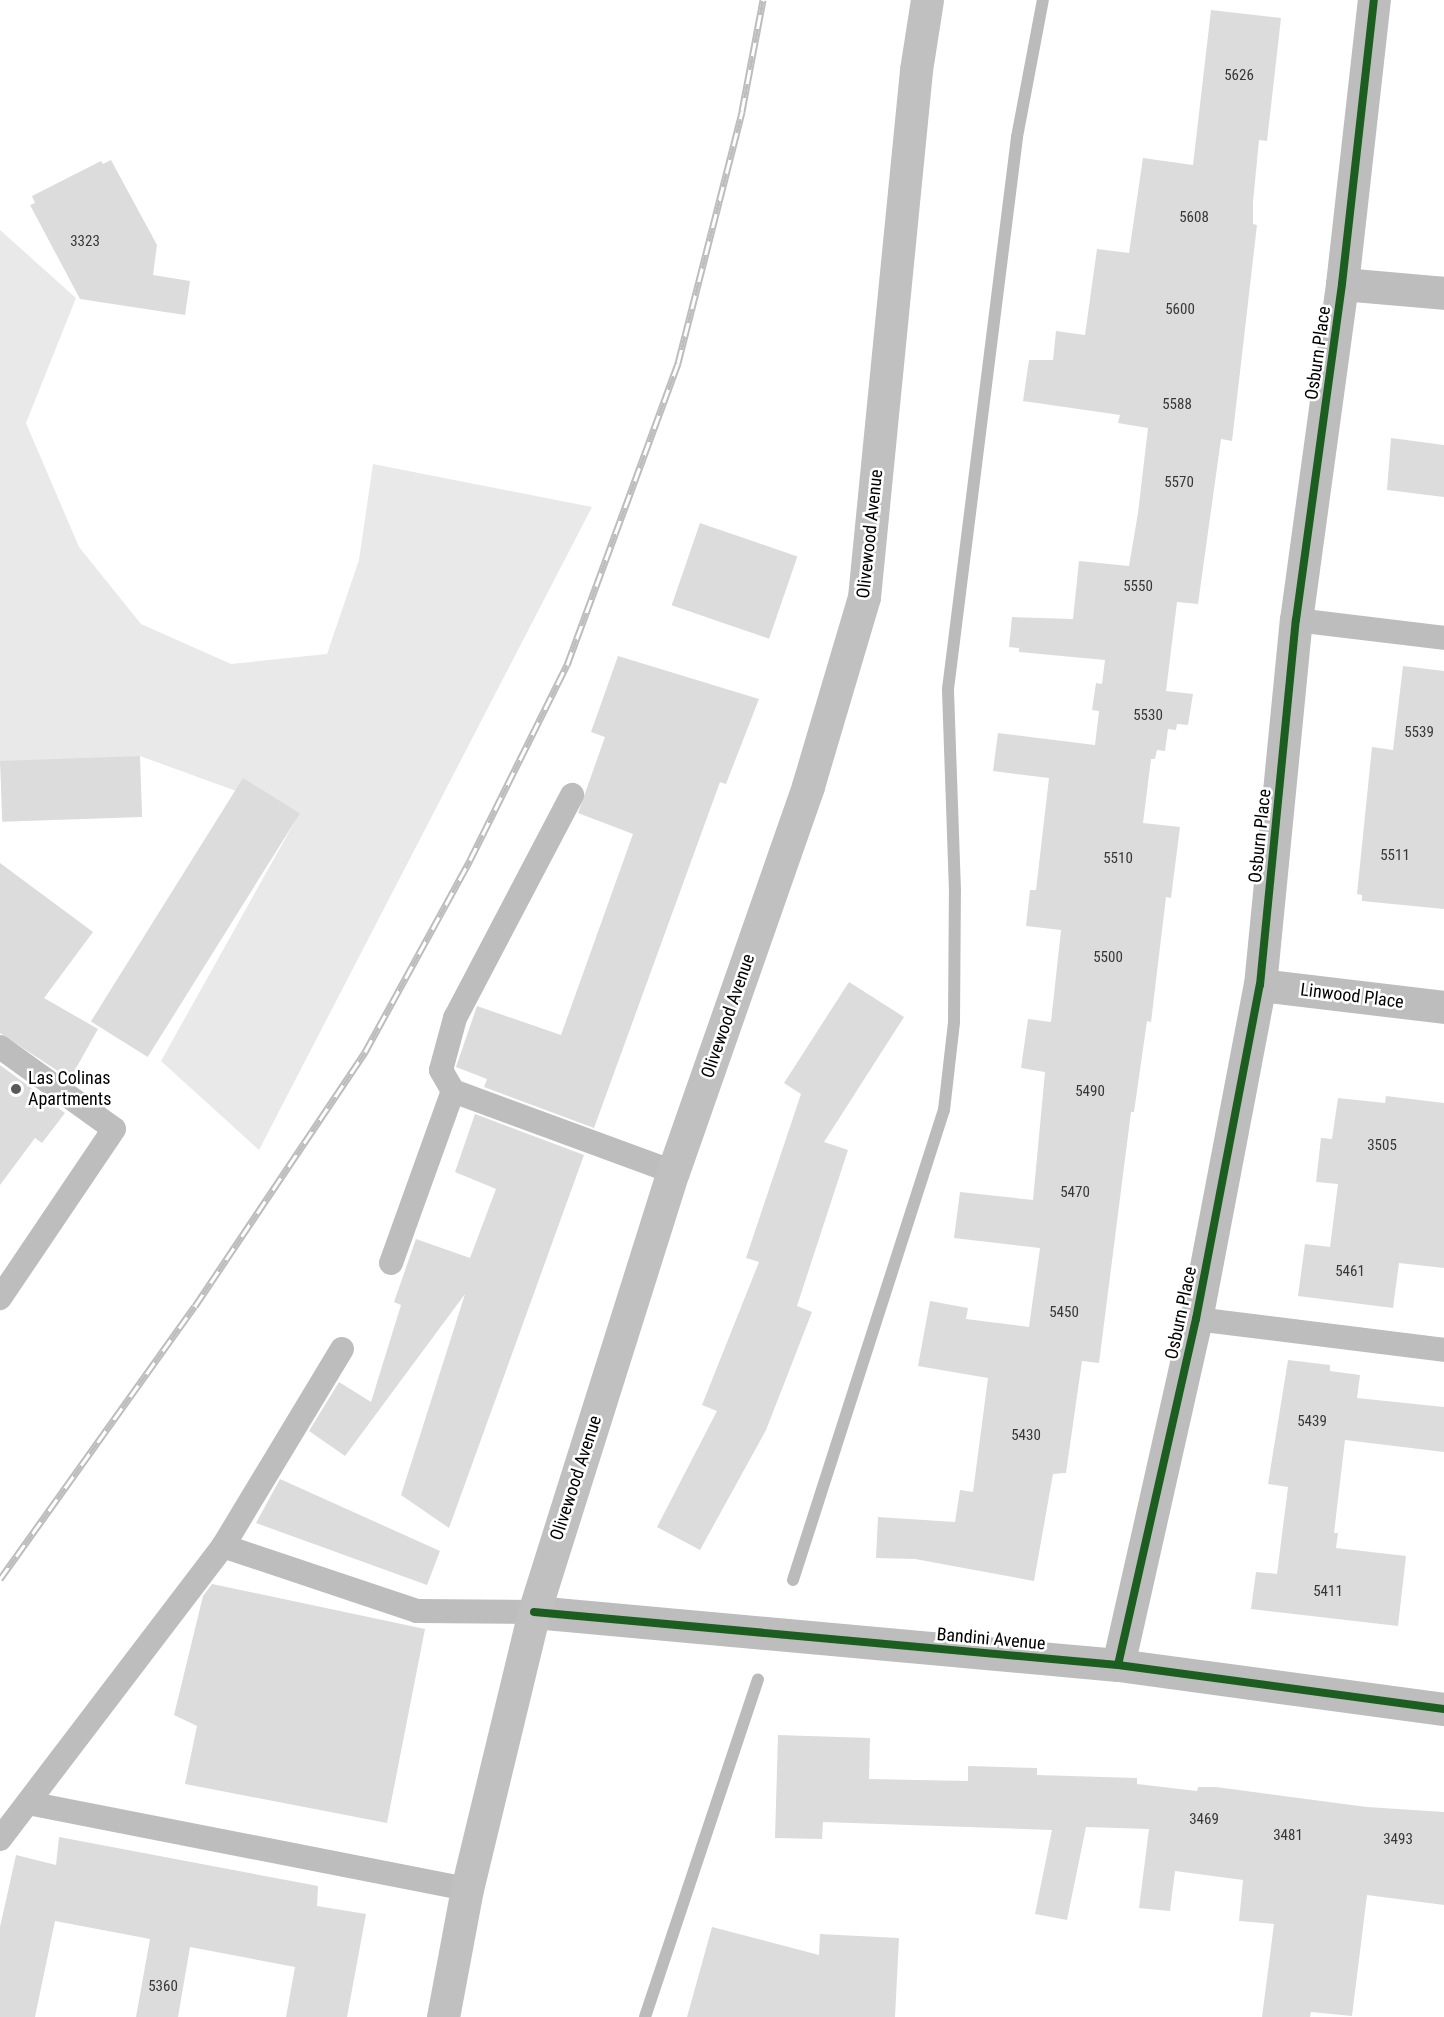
<!DOCTYPE html>
<html>
<head>
<meta charset="utf-8">
<style>
  body { margin:0 }
  #map { position:relative; width:1444px; height:2017px; overflow:hidden; background:#fff; font-family:"Roboto Condensed",sans-serif }
  div>[style] { position:absolute }
  .green>* { inset:0; background:#e9e9e9 }
  .stream>* { height:12px; margin:-6px; padding:0 6px; transform-origin:6px; border-radius:6px; background:#bbb }
  .building>* { inset:0; background:#dcdcdc; transform-origin:0 0 }
  .lane>* { height:24px; margin:-12px; padding:0 12px; transform-origin:12px; border-radius:12px; background:#bdbdbd }
  .street>* { height:33px; margin:-16.5px; padding:0 16.5px; transform-origin:16.5px; border-radius:16.5px; background:#bdbdbd }
  .secondary>* { height:33px; margin:-16.5px; padding:0 16.5px; transform-origin:16.5px; border-radius:16.5px; background:#c0c0c0 }
  .rail>* { height:7px; margin-top:-3.5px; transform-origin:0; background:repeating-linear-gradient(90deg,#fff 0 14px,#bdbdbd 0 28px); box-sizing:border-box; border-block:2px solid #bdbdbd }
  .cycleway>* { height:8px; margin:-4px; padding:0 4px; transform-origin:4px; border-radius:4px; background:#1b5e20 }
  .dots>* { width:16px; height:16px; translate:-50% -50%; box-sizing:border-box; border:3px solid #fff; border-radius:50% }
  span { translate:-50% -50%; white-space:nowrap; text-align:center; line-height:1.15; -webkit-text-stroke:5px #fff; paint-order:stroke }
  .number-label { font-size:15px; color:#373737 }
  .number-label span { -webkit-text-stroke-width:0 }
  .street-label { font-size:18px; color:#000 }
  .poi-label { font-size:18px; color:#000 }
  .left { translate:0 -50%; text-align:left }
</style>
</head>
<body>
<div id="map">
  <div class="green">
    <i style="clip-path:polygon(0 230px,76px 298px,26px 423px,79px 547px,141px 624px,231px 664px,327px 654px,359px 560px,373px 464px,592px 507px,259px 1150px,161px 1061px,299px 814px,140px 756px,0 766px)"></i>
  </div>
  <div class="stream">
    <i style="left:793px;top:1580px;width:494px;rotate:-72.2deg"></i>
    <i style="left:944px;top:1110px;width:89px;rotate:-83.5deg"></i>
    <i style="left:954px;top:1022px;width:131px;rotate:-89.6deg"></i>
    <i style="left:955px;top:891px;width:202px;rotate:-92deg"></i>
    <i style="left:948px;top:689px;width:556px;rotate:-82.87deg"></i>
    <i style="left:1017px;top:137px;width:139px;rotate:-79.3deg"></i>
    <i style="left:645px;top:2017px;width:356px;rotate:-71.5deg"></i>
  </div>
  <div class="building">
    <i style="clip-path:polygon(1211px 10px,1281px 18px,1267px 141px,1259px 140px,1253px 202px,1253px 224px,1257px 225px,1232px 441px,1221px 439px,1198px 604px,1177px 602px,1166px 691px,1193px 694px,1188px 725px,1177px 724px,1176px 730px,1168px 729px,1165px 751px,1157px 750px,1155px 759px,1151px 759px,1143px 823px,1180px 827px,1171px 898px,1166px 897px,1151px 1022px,1147px 1021px,1134px 1112px,1131px 1112px,1099px 1363px,1082px 1361px,1066px 1473px,1053px 1474px,1034px 1581px,915px 1559px,876px 1558px,878px 1517px,955px 1522px,960px 1490px,973px 1492px,988px 1378px,918px 1366px,930px 1301px,968px 1308px,966px 1319px,1029px 1327px,1040px 1248px,954px 1238px,960px 1192px,1033px 1200px,1045px 1072px,1021px 1068px,1028px 1019px,1051px 1022px,1061px 930px,1026px 926px,1030px 890px,1036px 890px,1049px 778px,993px 771px,998px 733px,1095px 745px,1099px 711px,1092px 710px,1096px 683px,1102px 684px,1105px 660px,1019px 652px,1019px 648px,1009px 647px,1012px 617px,1073px 619px,1079px 561px,1129px 566px,1138px 513px,1148px 428px,1118px 423px,1120px 415px,1023px 401px,1029px 360px,1053px 360px,1056px 331px,1085px 335px,1097px 249px,1129px 253px,1143px 158px,1193px 165px)"></i>
    <i style="clip-path:polygon(111px 160px,157px 245px,153px 275px,190px 281px,185px 315px,80px 299px,30px 205px,35px 203px,32px 196px,101px 161px,103px 164px)"></i>
    <i style="clip-path:polygon(1391px 438px,1444px 445px,1444px 497px,1387px 490px)"></i>
    <i style="left:700px;top:523px;width:103px;height:87px;rotate:19deg"></i>
    <i style="clip-path:polygon(618px 656px,759px 699px,726px 784px,720px 782px,594px 1128px,484px 1087px,487px 1079px,456px 1067px,477px 1006px,561px 1035px,633px 834px,578px 813px,605px 737px,591px 732px)"></i>
    <i style="clip-path:polygon(1403px 666px,1444px 671px,1444px 909px,1362px 901px,1362px 895px,1357px 894px,1372px 747px,1393px 750px)"></i>
    <i style="left:140px;top:756px;width:61px;height:140px;rotate:88deg"></i>
    <i style="left:243px;top:778px;width:67px;height:287px;rotate:32deg"></i>
    <i style="clip-path:polygon(0 863px,93px 932px,44px 998px,98px 1029px,70px 1079px,0 1033px)"></i>
    <i style="clip-path:polygon(849px 982px,904px 1017px,824px 1142px,848px 1150px,797px 1306px,812px 1312px,766px 1430px,700px 1550px,657px 1527px,717px 1411px,702px 1405px,759px 1262px,746px 1258px,801px 1094px,784px 1083px)"></i>
    <i style="clip-path:polygon(0 1065px,65px 1113px,42px 1143px,35px 1138px,0 1185px)"></i>
    <i style="clip-path:polygon(1386px 1096px,1444px 1103px,1444px 1268px,1399px 1263px,1393px 1308px,1298px 1296px,1305px 1244px,1330px 1247px,1338px 1184px,1316px 1182px,1321px 1138px,1332px 1139px,1338px 1098px,1385px 1103px)"></i>
    <i style="clip-path:polygon(475px 1114px,584px 1155px,449px 1528px,401px 1495px,465px 1294px,345px 1456px,309px 1431px,339px 1382px,371px 1402px,401px 1305px,394px 1302px,416px 1239px,470px 1258px,496px 1189px,455px 1172px)"></i>
    <i style="clip-path:polygon(1288px 1360px,1330px 1365px,1330px 1371px,1360px 1375px,1357px 1398px,1444px 1407px,1444px 1452px,1345px 1440px,1334px 1533px,1338px 1533px,1336px 1548px,1406px 1556px,1398px 1626px,1251px 1609px,1256px 1572px,1277px 1574px,1288px 1487px,1268px 1484px)"></i>
    <i style="clip-path:polygon(280px 1479px,440px 1551px,427px 1585px,256px 1523px)"></i>
    <i style="clip-path:polygon(212px 1584px,425px 1629px,387px 1823px,185px 1784px,197px 1726px,174px 1715px,203px 1596px)"></i>
    <i style="clip-path:polygon(778px 1735px,870px 1738px,869px 1779px,968px 1781px,968px 1766px,1037px 1768px,1037px 1775px,1137px 1778px,1137px 1784px,1197px 1791px,1198px 1787px,1216px 1787px,1367px 1807px,1444px 1812px,1444px 1905px,1367px 1895px,1352px 2016px,1311px 2012px,1310px 2017px,1262px 2017px,1274px 1924px,1239px 1921px,1243px 1880px,1175px 1871px,1170px 1911px,1139px 1908px,1149px 1829px,1086px 1827px,1067px 1920px,1035px 1914px,1052px 1830px,823px 1822px,822px 1839px,775px 1838px)"></i>
    <i style="clip-path:polygon(59px 1837px,318px 1886px,317px 1906px,366px 1914px,347px 2017px,286px 2017px,295px 1967px,190px 1947px,178px 2017px,136px 2017px,150px 1939px,55px 1921px,35px 2017px,0 2017px,0 1927px,16px 1855px,56px 1865px)"></i>
    <i style="clip-path:polygon(712px 1927px,819px 1955px,820px 1934px,899px 1938px,895px 2017px,687px 2017px)"></i>
  </div>
  <div class="lane">
    <i style="left:1296px;top:620px;width:149px;rotate:6.9deg"></i>
    <i style="left:0;top:1047px;width:140px;rotate:35.7deg"></i>
    <i style="left:114px;top:1129px;width:204px;rotate:124deg"></i>
    <i style="left:453px;top:1091px;width:24px;rotate:-120deg"></i>
    <i style="left:441px;top:1070px;width:54px;rotate:-74.9deg"></i>
    <i style="left:455px;top:1018px;width:252px;rotate:-62.3deg"></i>
    <i style="left:391px;top:1263px;width:183px;rotate:-70.2deg"></i>
    <i style="left:453px;top:1091px;width:234px;rotate:20.2deg"></i>
    <i style="left:1196px;top:1319px;width:250px;rotate:7.1deg"></i>
    <i style="left:342px;top:1349px;width:230px;rotate:121.1deg"></i>
    <i style="left:223px;top:1546px;width:205px;rotate:18.5deg"></i>
    <i style="left:417px;top:1611px;width:117px;rotate:0.5deg"></i>
    <i style="left:28px;top:1803px;width:447px;rotate:11.1deg"></i>
    <i style="left:0;top:1839px;width:368px;rotate:-52.7deg"></i>
  </div>
  <div class="street">
    <i style="left:1342px;top:284px;width:102px;rotate:5deg"></i>
    <i style="left:1260px;top:985px;width:185px;rotate:6.8deg"></i>
    <i style="left:534px;top:1612px;width:586px;rotate:5.19deg"></i>
    <i style="left:1118px;top:1665px;width:329px;rotate:7.7deg"></i>
    <i style="left:1118px;top:1665px;width:355px;rotate:-77.3deg"></i>
    <i style="left:1196px;top:1319px;width:340px;rotate:-79.2deg"></i>
    <i style="left:1260px;top:985px;width:367px;rotate:-84.4deg"></i>
    <i style="left:1296px;top:620px;width:339px;rotate:-82.2deg"></i>
    <i style="left:1342px;top:284px;width:286px;rotate:-83.6deg"></i>
  </div>
  <div class="secondary">
    <i style="left:443px;top:2017px;width:130px;rotate:-79.4deg"></i>
    <i style="left:467px;top:1889px;width:285px;rotate:-76.4deg"></i>
    <i style="left:534px;top:1612px;width:461px;rotate:-72.5deg"></i>
    <i style="left:673px;top:1172px;width:409px;rotate:-70.7deg"></i>
    <i style="left:808px;top:786px;width:197px;rotate:-73.5deg"></i>
    <i style="left:864px;top:597px;width:530px;rotate:-84.36deg"></i>
    <i style="left:916px;top:70px;width:71px;rotate:-81.1deg"></i>
  </div>
  <div class="rail">
    <i style="left:0;top:1579px;width:335px;rotate:-54.5deg"></i>
    <i style="left:195px;top:1306px;width:306px;rotate:-56.2deg"></i>
    <i style="left:365px;top:1052px;width:219px;rotate:-61.3deg"></i>
    <i style="left:470px;top:860px;width:218px;rotate:-63.6deg"></i>
    <i style="left:567px;top:665px;width:322px;rotate:-69.8deg"></i>
    <i style="left:678px;top:363px;width:260px;rotate:-75.7deg"></i>
    <i style="left:742px;top:111px;width:113px;rotate:-79.3deg"></i>
  </div>
  <div class="cycleway">
    <i style="left:534px;top:1612px;width:586px;rotate:5.19deg"></i>
    <i style="left:1118px;top:1665px;width:329px;rotate:7.7deg"></i>
    <i style="left:1118px;top:1665px;width:355px;rotate:-77.3deg"></i>
    <i style="left:1196px;top:1319px;width:340px;rotate:-79.2deg"></i>
    <i style="left:1260px;top:985px;width:367px;rotate:-84.4deg"></i>
    <i style="left:1296px;top:620px;width:339px;rotate:-82.2deg"></i>
    <i style="left:1342px;top:284px;width:286px;rotate:-83.6deg"></i>
  </div>
  <div class="dots">
    <i style="left:16px;top:1089px;background:#595959"></i>
  </div>
  <div class="number-label">
    <span style="left:1239px;top:76px">5626</span>
    <span style="left:1194px;top:218px">5608</span>
    <span style="left:85px;top:242px">3323</span>
    <span style="left:1180px;top:310px">5600</span>
    <span style="left:1177px;top:405px">5588</span>
    <span style="left:1179px;top:483px">5570</span>
    <span style="left:1138px;top:587px">5550</span>
    <span style="left:1148px;top:716px">5530</span>
    <span style="left:1419px;top:733px">5539</span>
    <span style="left:1395px;top:856px">5511</span>
    <span style="left:1118px;top:859px">5510</span>
    <span style="left:1108px;top:958px">5500</span>
    <span style="left:1090px;top:1092px">5490</span>
    <span style="left:1382px;top:1146px">3505</span>
    <span style="left:1075px;top:1193px">5470</span>
    <span style="left:1350px;top:1272px">5461</span>
    <span style="left:1064px;top:1313px">5450</span>
    <span style="left:1312px;top:1422px">5439</span>
    <span style="left:1026px;top:1436px">5430</span>
    <span style="left:1328px;top:1592px">5411</span>
    <span style="left:1204px;top:1820px">3469</span>
    <span style="left:1288px;top:1836px">3481</span>
    <span style="left:1398px;top:1840px">3493</span>
    <span style="left:163px;top:1987px">5360</span>
  </div>
  <div class="street-label">
    <span style="left:1318px;top:353px;rotate:-82deg">Osburn Place</span>
    <span style="left:870px;top:534px;rotate:-84deg">Olivewood Avenue</span>
    <span style="left:1260px;top:836px;rotate:-84deg">Osburn Place</span>
    <span style="left:1352px;top:996px;rotate:7deg">Linwood Place</span>
    <span style="left:728px;top:1016px;rotate:-71deg">Olivewood Avenue</span>
    <span style="left:1181px;top:1313px;rotate:-78deg">Osburn Place</span>
    <span style="left:576px;top:1478px;rotate:-72deg">Olivewood Avenue</span>
    <span style="left:991px;top:1639px;rotate:5deg">Bandini Avenue</span>
  </div>
  <div class="poi-label">
    <span class="left" style="left:28px;top:1089px">Las Colinas<br>Apartments</span>
  </div>
</div>
</body>
</html>
